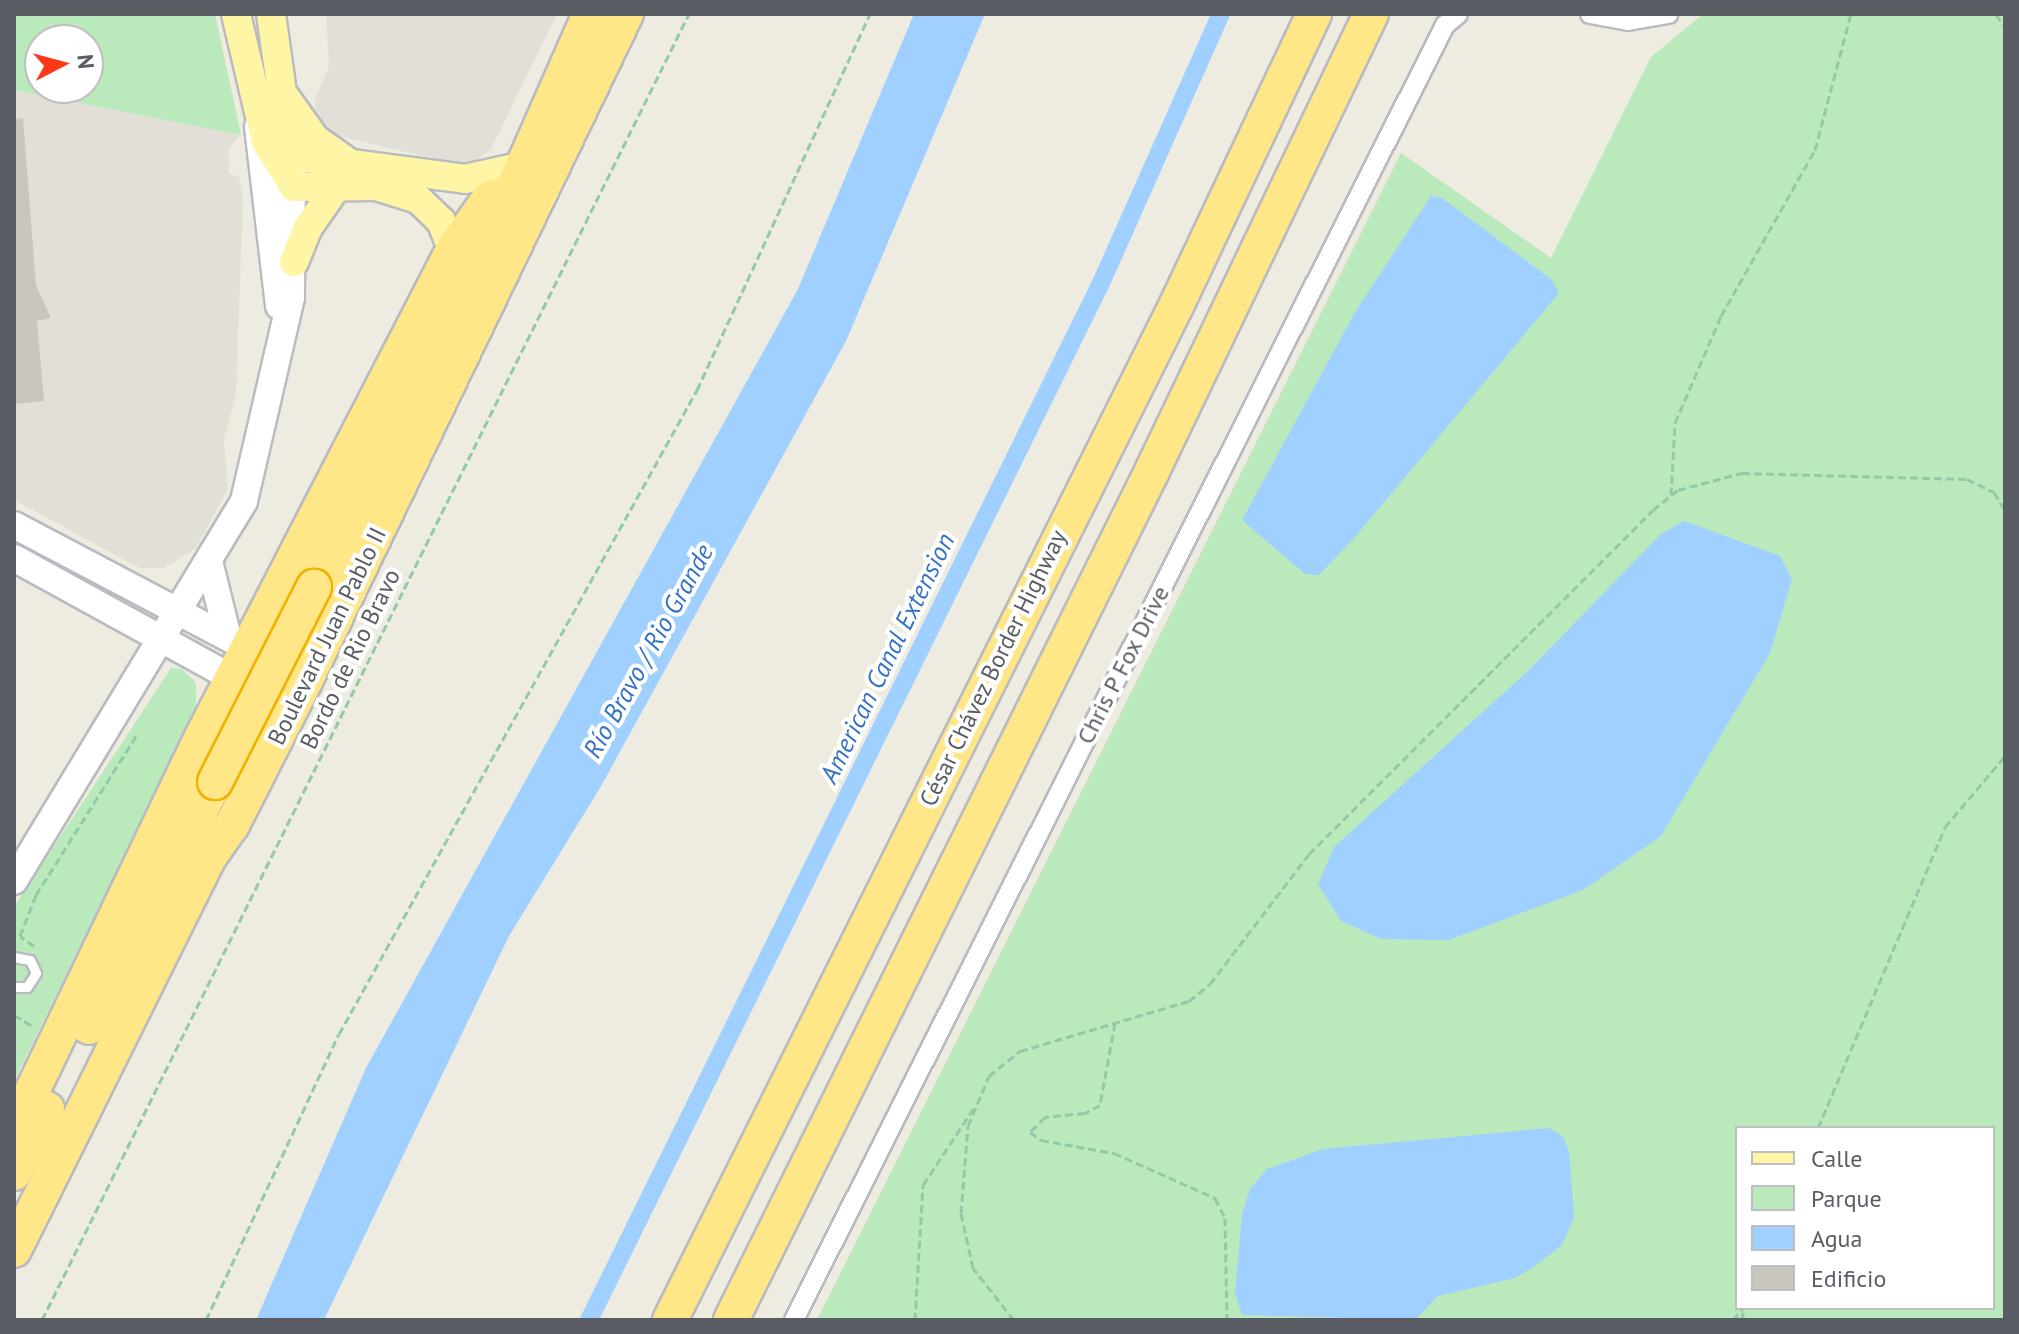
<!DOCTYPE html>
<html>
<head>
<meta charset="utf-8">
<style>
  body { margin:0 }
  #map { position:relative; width:2019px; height:1334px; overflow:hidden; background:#eeece0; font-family:"PT Sans",sans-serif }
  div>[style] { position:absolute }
  .industrial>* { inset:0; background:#e1dfd8 }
  .green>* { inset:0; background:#bae9bc }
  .water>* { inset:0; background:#a0d0ff }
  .canal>* { height:18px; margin:-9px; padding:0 9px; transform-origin:9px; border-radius:9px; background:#a0d0ff }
  .building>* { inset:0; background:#c9c6bd }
  .path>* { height:3px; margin-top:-1.5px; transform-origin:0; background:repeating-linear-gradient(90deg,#92caa5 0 8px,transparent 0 12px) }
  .roads { filter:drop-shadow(2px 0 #b9bbc1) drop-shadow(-2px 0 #b9bbc1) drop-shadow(0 2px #b9bbc1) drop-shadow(0 -2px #b9bbc1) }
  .lane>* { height:9px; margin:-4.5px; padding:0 4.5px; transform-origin:4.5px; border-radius:4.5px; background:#fff }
  .street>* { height:18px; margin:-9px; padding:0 9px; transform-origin:9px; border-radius:9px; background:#fff }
  .secondary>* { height:26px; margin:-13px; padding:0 13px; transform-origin:13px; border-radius:13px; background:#fff }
  .primary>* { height:28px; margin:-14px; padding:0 14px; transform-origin:14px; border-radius:14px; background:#fff6a5 }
  .highway>* { height:34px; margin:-17px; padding:0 17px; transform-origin:17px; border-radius:17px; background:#ffe787 }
  .bridges { filter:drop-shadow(2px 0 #efb200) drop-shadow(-2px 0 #efb200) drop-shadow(0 2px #efb200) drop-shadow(0 -2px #efb200) }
  .highway-bridge>* { height:34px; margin:-17px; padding:0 17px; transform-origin:17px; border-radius:17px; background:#ffe787 }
  span { translate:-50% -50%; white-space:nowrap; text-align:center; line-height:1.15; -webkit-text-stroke:8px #fff; paint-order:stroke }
  .street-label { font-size:24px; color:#595d63 }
  .water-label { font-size:26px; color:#3472c6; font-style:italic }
  .frame { position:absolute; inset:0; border:16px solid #595d63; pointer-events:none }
  .legend { position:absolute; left:1735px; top:1126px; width:260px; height:184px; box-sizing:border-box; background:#fff; border:2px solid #bdbec1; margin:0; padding:10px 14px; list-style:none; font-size:24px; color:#595d63 }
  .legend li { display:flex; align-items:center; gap:16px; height:40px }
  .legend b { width:40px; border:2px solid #bdbec1 }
  .north { position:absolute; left:24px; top:24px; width:80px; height:80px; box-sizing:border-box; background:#fff; border:2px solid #bdbec1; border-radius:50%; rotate:84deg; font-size:22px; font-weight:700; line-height:32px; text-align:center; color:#595d63 }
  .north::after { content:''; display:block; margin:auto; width:28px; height:36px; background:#fc3819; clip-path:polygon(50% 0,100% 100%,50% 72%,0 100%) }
</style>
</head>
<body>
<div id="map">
  <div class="industrial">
    <i style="clip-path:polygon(326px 14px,557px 14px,491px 149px,468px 167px,327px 133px,316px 120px,315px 100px,329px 66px)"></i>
    <i style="clip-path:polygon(14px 90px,241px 135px,229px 148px,228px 173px,239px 177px,243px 197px,236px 393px,224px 440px,228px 488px,196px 548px,164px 568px,140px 568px,14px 500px)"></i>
  </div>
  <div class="green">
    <i style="clip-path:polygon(evenodd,14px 14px,215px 14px,241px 135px,14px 90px,14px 14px,40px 40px,88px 40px,88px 88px,40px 88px,40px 40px)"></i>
    <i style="clip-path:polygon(evenodd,1703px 14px,2005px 14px,2005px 1320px,817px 1320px,1401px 153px,1551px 258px,1651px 57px,1703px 14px,1737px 1128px,1993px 1128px,1993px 1308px,1737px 1308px,1737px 1128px)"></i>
    <i style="clip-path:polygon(171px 668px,182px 669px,196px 683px,196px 709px,14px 1081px,14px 907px)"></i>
  </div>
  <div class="water">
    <i style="clip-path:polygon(914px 14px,985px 14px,846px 341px,600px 788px,509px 936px,324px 1320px,256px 1320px,366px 1068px,798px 289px)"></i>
    <i style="clip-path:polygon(1431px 196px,1442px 198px,1551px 279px,1559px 293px,1355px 537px,1319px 575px,1305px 574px,1242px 520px,1354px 314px)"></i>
    <i style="clip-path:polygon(1684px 521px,1780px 556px,1792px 579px,1770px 653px,1661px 836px,1583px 890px,1449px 940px,1381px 939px,1341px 921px,1318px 884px,1334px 847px,1529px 670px,1661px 534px)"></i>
    <i style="clip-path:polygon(1549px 1128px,1563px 1136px,1569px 1152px,1574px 1217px,1562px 1245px,1535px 1266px,1515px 1278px,1438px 1296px,1415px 1320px,1242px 1315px,1235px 1293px,1242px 1214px,1250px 1189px,1267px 1169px,1323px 1149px)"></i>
  </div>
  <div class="canal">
    <i style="left:589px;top:1320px;width:1157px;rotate:-63.72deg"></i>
    <i style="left:1101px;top:283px;width:295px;rotate:-66deg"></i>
  </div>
  <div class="building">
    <i style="clip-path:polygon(23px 118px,36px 285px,51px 318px,37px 321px,44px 401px,14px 404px,14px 119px)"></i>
  </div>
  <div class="path">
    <i style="left:1996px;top:14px;width:17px;rotate:57deg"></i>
    <i style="left:1671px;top:495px;width:72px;rotate:-86.8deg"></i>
    <i style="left:1675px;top:423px;width:116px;rotate:-66.7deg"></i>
    <i style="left:1721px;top:316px;width:191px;rotate:-60.5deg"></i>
    <i style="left:1815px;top:150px;width:141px;rotate:-75.2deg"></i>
    <i style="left:34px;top:946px;width:17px;rotate:-144deg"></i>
    <i style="left:20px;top:936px;width:44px;rotate:-68.7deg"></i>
    <i style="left:36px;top:895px;width:188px;rotate:-57.8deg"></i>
    <i style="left:14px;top:1015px;width:23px;rotate:31deg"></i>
    <i style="left:1115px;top:1023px;width:83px;rotate:100.4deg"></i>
    <i style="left:1100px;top:1105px;width:17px;rotate:152deg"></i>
    <i style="left:1085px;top:1113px;width:40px;rotate:174.3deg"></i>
    <i style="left:1045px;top:1117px;width:21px;rotate:135deg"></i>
    <i style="left:1030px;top:1132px;width:14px;rotate:36deg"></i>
    <i style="left:1041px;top:1140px;width:74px;rotate:10.1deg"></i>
    <i style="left:1114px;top:1153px;width:111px;rotate:24deg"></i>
    <i style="left:1215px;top:1198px;width:22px;rotate:63deg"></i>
    <i style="left:1225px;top:1218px;width:102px;rotate:88.9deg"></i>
    <i style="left:1818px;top:1128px;width:327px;rotate:-67.1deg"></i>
    <i style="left:1945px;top:827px;width:93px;rotate:-49.8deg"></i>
    <i style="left:42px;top:1320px;width:1457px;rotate:-63.65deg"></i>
    <i style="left:206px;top:1320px;width:315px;rotate:-65.1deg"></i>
    <i style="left:339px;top:1034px;width:737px;rotate:-60.93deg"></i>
    <i style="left:697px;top:390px;width:414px;rotate:-65.3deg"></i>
    <i style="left:915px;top:1320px;width:135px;rotate:-86.6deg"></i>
    <i style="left:923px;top:1185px;width:96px;rotate:-56.5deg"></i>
    <i style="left:1014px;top:1320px;width:66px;rotate:-128.3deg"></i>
    <i style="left:973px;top:1268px;width:56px;rotate:-102.3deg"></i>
    <i style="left:961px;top:1213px;width:87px;rotate:-85.4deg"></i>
    <i style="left:968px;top:1126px;width:54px;rotate:-67.2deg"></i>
    <i style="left:989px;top:1076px;width:40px;rotate:-39deg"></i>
    <i style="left:1020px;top:1051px;width:176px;rotate:-16.5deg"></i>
    <i style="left:1189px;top:1001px;width:27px;rotate:-39deg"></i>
    <i style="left:1210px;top:984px;width:163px;rotate:-52.7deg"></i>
    <i style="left:1309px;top:854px;width:486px;rotate:-45deg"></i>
    <i style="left:1653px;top:510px;width:32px;rotate:-39deg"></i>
    <i style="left:1678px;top:490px;width:66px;rotate:-14.9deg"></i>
    <i style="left:1742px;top:473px;width:225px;rotate:1.5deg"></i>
    <i style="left:1967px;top:479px;width:30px;rotate:26deg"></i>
    <i style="left:1994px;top:492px;width:21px;rotate:59deg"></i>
    <i style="left:1733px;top:1320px;width:16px;rotate:-50deg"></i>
    <i style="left:1742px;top:1320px;width:12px;rotate:-81deg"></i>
  </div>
  <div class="roads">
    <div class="lane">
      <i style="left:14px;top:957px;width:16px;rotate:11deg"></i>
      <i style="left:30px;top:960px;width:14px;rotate:65deg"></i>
      <i style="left:36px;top:973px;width:17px;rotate:123deg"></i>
      <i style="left:27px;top:987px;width:13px;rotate:180deg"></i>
    </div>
    <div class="street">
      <i style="left:1590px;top:14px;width:39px;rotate:10deg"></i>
      <i style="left:1628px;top:21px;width:41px;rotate:-9.9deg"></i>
      <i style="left:794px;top:1320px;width:1449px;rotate:-63.31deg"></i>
      <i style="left:1445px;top:25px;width:17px;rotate:-40deg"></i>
    </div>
    <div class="secondary">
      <i style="left:258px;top:127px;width:180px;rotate:83.3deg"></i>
      <i style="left:14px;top:525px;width:280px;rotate:27.8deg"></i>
      <i style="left:14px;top:558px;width:268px;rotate:28.8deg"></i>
      <i style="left:209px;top:561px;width:79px;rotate:76.1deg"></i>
      <i style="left:14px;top:881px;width:444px;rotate:-58.8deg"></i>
      <i style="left:244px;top:501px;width:208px;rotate:-77deg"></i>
      <i style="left:291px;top:298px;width:131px;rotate:-89.6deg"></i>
    </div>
    <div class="primary">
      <i style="left:236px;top:14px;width:131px;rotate:76.8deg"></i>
      <i style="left:266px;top:142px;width:53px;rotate:58.1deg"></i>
      <i style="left:294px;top:187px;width:82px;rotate:-0.7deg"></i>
      <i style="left:376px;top:186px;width:44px;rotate:17.2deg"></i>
      <i style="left:418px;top:199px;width:32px;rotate:44deg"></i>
      <i style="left:441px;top:221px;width:31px;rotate:68deg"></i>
      <i style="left:271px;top:14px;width:143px;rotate:82deg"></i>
      <i style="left:291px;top:156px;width:176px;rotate:7.5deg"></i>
      <i style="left:465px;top:179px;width:59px;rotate:-12.6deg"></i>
      <i style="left:286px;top:98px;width:50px;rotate:54.7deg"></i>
      <i style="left:315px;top:139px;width:37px;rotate:35deg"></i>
      <i style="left:294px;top:262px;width:35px;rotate:-68deg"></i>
      <i style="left:307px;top:229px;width:52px;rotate:-55.1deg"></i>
    </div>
    <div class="highway">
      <i style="left:314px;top:587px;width:441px;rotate:-63.4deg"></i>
      <i style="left:511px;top:193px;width:196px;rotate:-66.2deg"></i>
      <i style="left:89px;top:1027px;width:276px;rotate:-62.8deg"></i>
      <i style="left:14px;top:1129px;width:439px;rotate:-64.4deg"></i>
      <i style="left:204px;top:733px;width:543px;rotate:-62.73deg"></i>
      <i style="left:453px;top:250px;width:62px;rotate:-54.8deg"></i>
      <i style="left:489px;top:199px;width:23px;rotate:-15deg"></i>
      <i style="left:14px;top:1173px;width:72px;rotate:-62.7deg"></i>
      <i style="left:14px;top:1250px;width:440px;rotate:-63.6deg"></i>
      <i style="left:210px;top:856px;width:38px;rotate:-55deg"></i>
      <i style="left:232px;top:825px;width:161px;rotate:-63.1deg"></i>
      <i style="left:305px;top:681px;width:740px;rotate:-64.3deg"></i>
      <i style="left:670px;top:1320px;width:1135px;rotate:-63.48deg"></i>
      <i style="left:1177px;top:304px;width:321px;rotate:-64.7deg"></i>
      <i style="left:731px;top:1320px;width:948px;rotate:-63.62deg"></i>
      <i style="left:1152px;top:471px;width:507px;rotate:-64.4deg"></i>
    </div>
  </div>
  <div class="bridges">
    <div class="highway-bridge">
      <i style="left:215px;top:782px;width:219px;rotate:-63.1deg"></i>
    </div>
  </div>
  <div class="street-label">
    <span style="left:327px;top:636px;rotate:-64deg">Boulevard Juan Pablo II</span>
    <span style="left:350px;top:659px;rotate:-64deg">Bordo de Rio Bravo</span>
    <span style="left:1123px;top:665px;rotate:-63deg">Chris P Fox Drive</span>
    <span style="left:993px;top:668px;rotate:-64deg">César Chávez Border Highway</span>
  </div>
  <div class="water-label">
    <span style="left:648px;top:651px;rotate:-61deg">Río Bravo / Rio Grande</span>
    <span style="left:887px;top:658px;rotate:-64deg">American Canal Extension</span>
  </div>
  <div class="frame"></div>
  <ul class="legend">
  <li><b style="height:10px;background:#fff6a5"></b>Calle</li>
  <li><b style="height:22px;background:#bae9bc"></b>Parque</li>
  <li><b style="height:22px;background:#a0d0ff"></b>Agua</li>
  <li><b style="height:22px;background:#c9c6bd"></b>Edificio</li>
  </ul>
  <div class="north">N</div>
</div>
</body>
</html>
